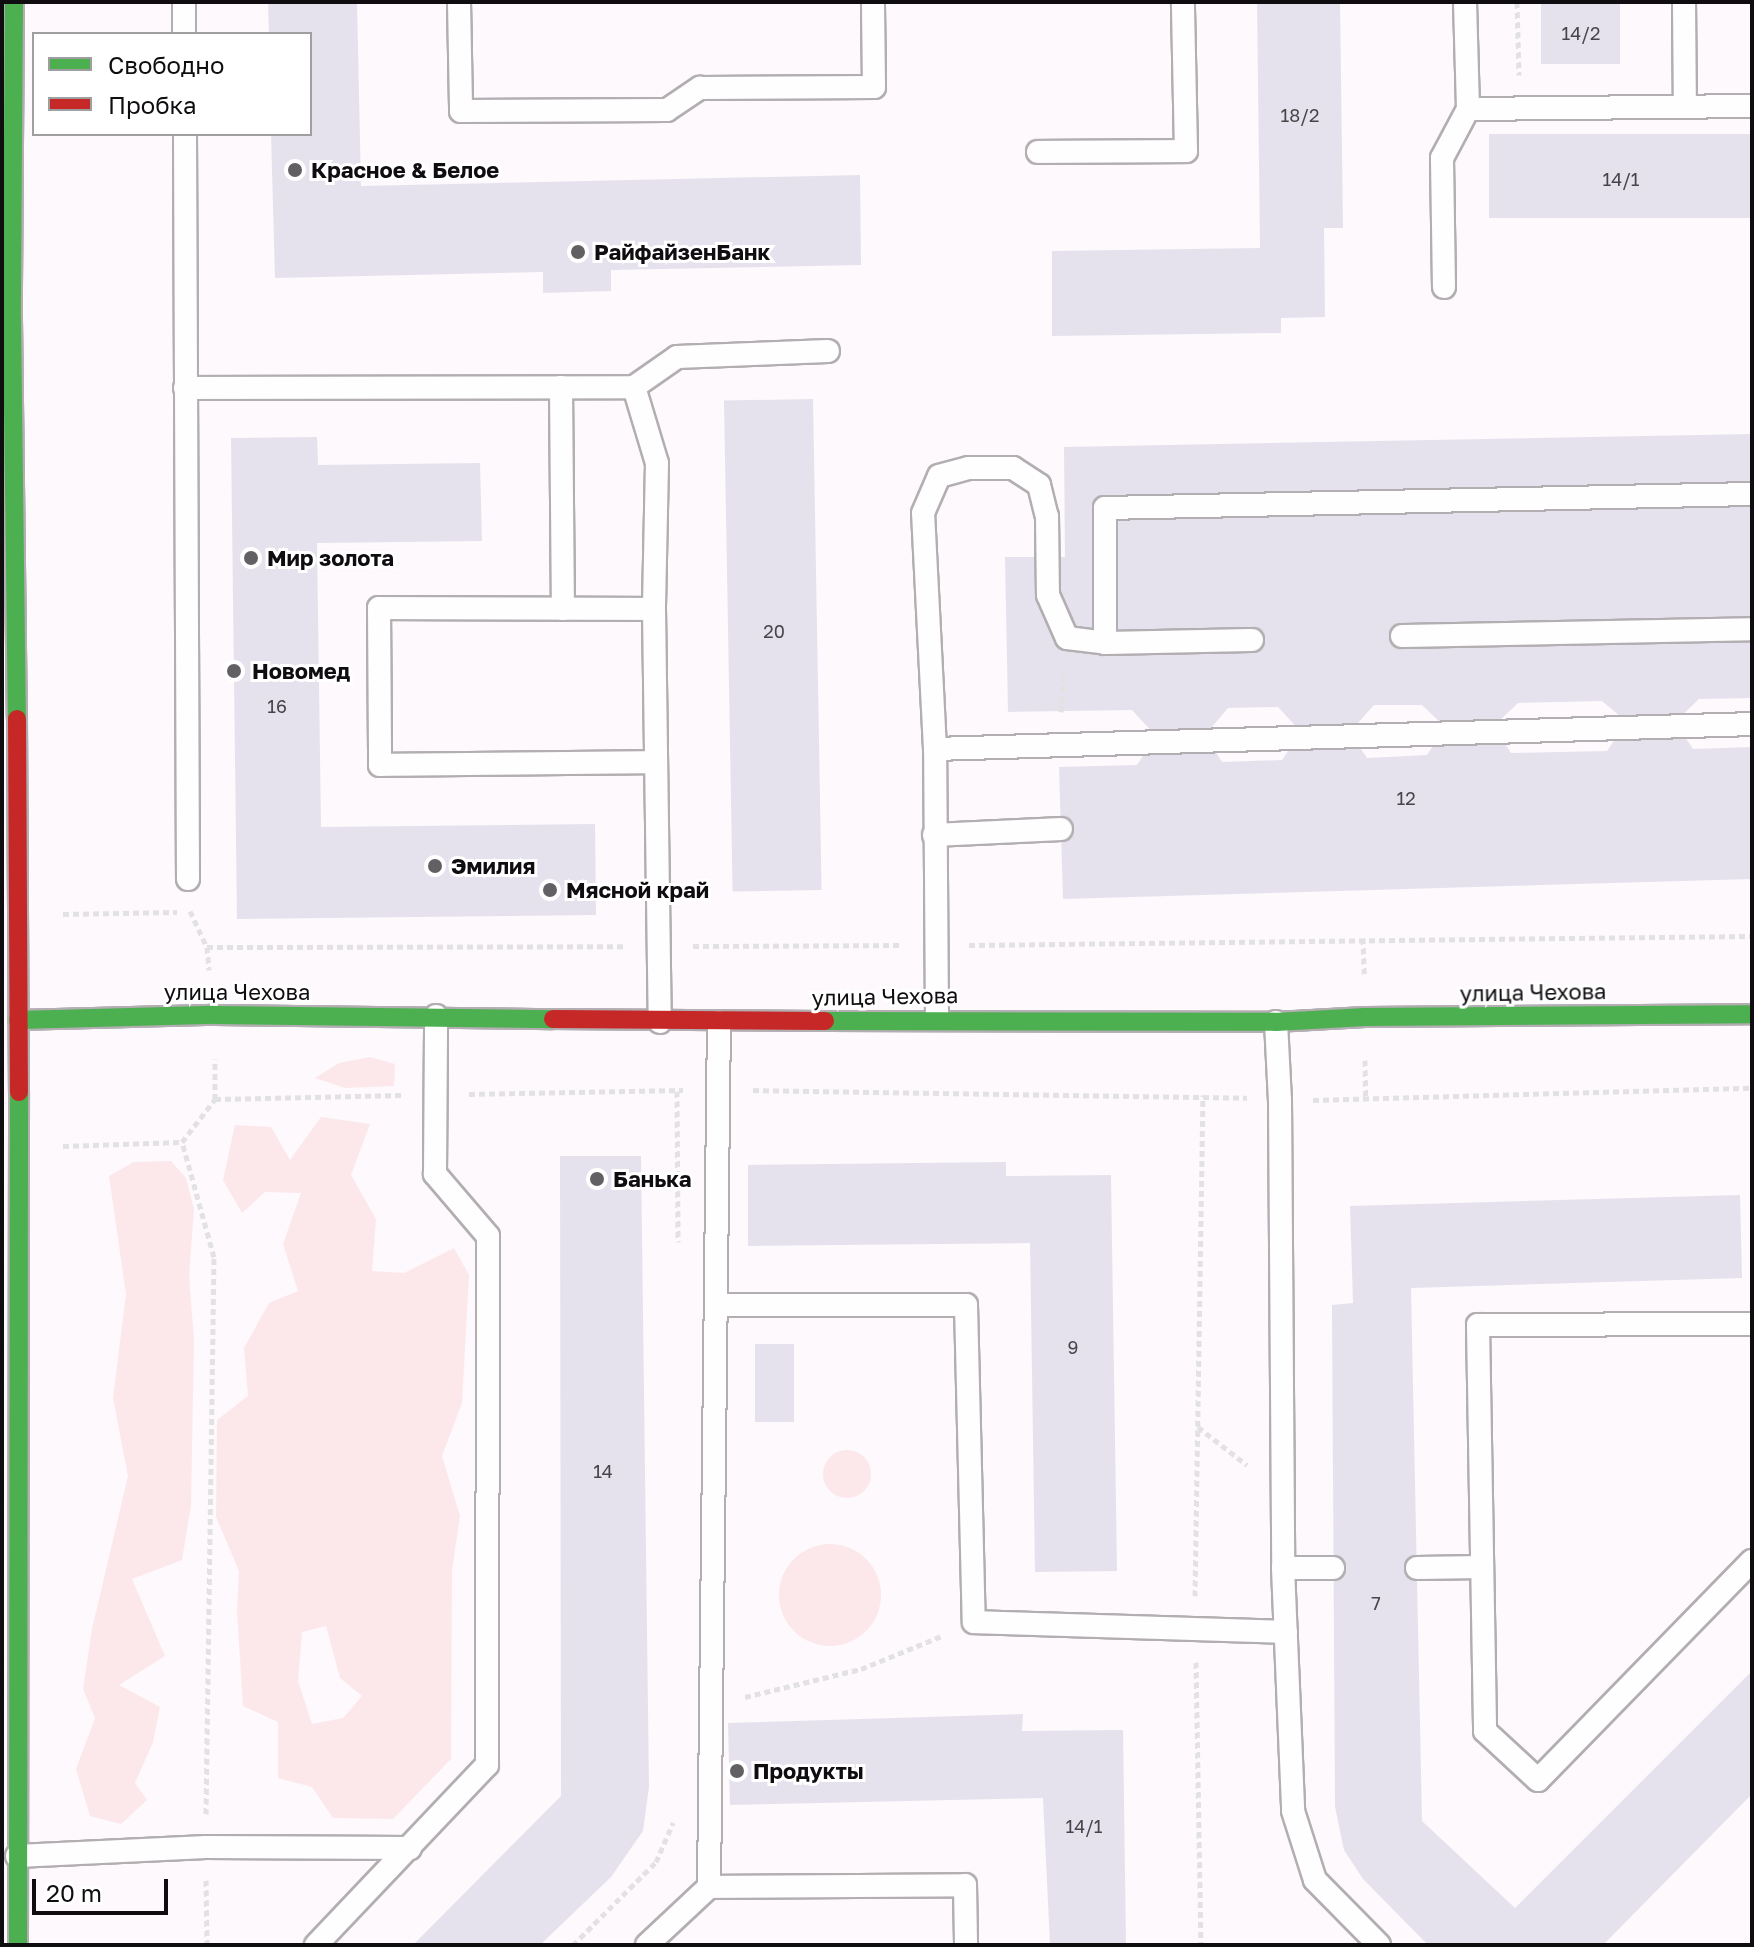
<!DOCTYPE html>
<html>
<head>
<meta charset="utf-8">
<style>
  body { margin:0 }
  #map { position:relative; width:1754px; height:1947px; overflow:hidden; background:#fdf9fd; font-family:"Golos Text",sans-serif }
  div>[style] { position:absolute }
  .green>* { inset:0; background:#fce8eb }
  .round { border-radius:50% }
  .building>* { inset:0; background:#e6e2ed; transform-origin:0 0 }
  .path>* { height:5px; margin-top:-2.5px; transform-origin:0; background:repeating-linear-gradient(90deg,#e3e2e3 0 6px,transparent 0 10px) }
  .roads { filter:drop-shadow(2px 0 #b2aeb2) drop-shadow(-2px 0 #b2aeb2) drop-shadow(0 2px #b2aeb2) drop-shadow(0 -2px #b2aeb2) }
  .lane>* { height:22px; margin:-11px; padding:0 11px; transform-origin:11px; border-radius:11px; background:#fffeff }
  .fast>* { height:18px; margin:-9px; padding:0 9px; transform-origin:9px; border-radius:9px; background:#4caf50 }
  .jam>* { height:18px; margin:-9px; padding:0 9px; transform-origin:9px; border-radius:9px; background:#c62828 }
  .dots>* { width:22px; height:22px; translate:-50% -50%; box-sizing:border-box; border:4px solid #fff; border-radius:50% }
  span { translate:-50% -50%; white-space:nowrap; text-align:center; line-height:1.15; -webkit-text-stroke:6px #fff; paint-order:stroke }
  .number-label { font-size:18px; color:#48444a }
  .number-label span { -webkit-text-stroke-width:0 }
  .poi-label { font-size:22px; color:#100d11; font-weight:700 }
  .left { translate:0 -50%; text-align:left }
  .street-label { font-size:22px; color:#100d11 }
  .frame { position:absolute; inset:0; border:4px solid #100d11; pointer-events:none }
  .legend { position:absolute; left:32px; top:32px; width:280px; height:104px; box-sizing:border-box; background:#fff; border:2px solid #9f9ea0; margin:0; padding:10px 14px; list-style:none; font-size:24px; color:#100d11 }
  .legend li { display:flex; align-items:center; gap:16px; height:40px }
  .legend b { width:40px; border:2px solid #9f9ea0 }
  .scale { position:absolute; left:32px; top:1879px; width:136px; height:36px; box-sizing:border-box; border:4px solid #100d11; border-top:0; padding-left:10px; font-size:24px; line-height:28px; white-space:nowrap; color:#100d11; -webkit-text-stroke:6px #fff; paint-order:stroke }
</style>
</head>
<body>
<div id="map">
  <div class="green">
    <i style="clip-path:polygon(370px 1057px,395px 1064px,394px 1086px,345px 1088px,315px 1078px,339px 1063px)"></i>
    <i style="clip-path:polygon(evenodd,321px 1117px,370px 1124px,351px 1175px,376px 1219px,372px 1271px,404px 1273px,454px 1248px,469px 1275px,462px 1403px,442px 1456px,460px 1516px,452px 1570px,451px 1759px,393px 1819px,333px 1818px,312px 1787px,278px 1778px,278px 1722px,243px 1706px,237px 1611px,239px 1571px,216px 1517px,217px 1420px,248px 1396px,244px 1348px,269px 1303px,298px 1291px,283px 1244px,301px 1193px,265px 1192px,242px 1213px,223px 1180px,235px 1125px,271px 1127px,290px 1160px,321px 1117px,326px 1626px,340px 1678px,362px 1696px,343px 1718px,312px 1724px,298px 1681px,302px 1632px,326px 1626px)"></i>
    <i style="clip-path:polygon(171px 1161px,186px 1178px,194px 1209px,189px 1276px,194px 1339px,191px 1505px,182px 1560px,132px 1579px,165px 1656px,119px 1685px,160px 1707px,153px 1742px,135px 1783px,147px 1800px,121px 1824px,90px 1816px,76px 1769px,95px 1718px,83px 1689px,92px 1629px,128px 1476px,113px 1398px,126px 1294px,109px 1176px,134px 1162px)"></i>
    <i class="round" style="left:823px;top:1450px;width:48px;height:48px"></i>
    <i class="round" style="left:779px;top:1544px;width:102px;height:102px"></i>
  </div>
  <div class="building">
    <i style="clip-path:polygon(268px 2px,357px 2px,361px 186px,860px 175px,861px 265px,611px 270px,611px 291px,543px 293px,543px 272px,275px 278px,271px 134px,310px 134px,310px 34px,269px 34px)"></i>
    <i style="clip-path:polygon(1257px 2px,1340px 2px,1343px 228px,1324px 228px,1325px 317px,1281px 318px,1281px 333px,1052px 336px,1052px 251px,1260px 248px)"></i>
    <i style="left:1541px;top:2px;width:79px;height:62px"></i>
    <i style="left:1752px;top:134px;width:84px;height:263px;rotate:90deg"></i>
    <i style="left:813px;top:399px;width:491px;height:89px;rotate:89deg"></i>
    <i style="clip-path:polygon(evenodd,1752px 434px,1752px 698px,1699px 699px,1675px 722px,1693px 749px,1752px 747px,1752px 879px,1063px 899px,1059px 767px,1137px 765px,1156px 736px,1132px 710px,1008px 712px,1005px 557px,1065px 557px,1064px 447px,1752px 434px,1602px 701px,1627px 722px,1607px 751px,1511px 753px,1494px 726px,1518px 703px,1602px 701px,1752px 434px,1374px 705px,1422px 705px,1445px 727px,1427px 755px,1367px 758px,1350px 732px,1374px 705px,1752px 434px,1278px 707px,1301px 732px,1282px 760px,1222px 762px,1205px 735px,1228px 708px,1278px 707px)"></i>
    <i style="clip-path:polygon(317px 437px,318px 465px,480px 463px,482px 541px,317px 543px,321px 827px,595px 824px,596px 915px,237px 919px,231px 438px)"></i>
    <i style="clip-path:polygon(560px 1156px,641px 1156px,649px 1787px,643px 1831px,611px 1877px,540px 1945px,413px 1945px,561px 1796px)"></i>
    <i style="clip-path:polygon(1006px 1162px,1006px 1176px,1111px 1175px,1117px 1571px,1035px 1572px,1030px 1243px,748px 1246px,748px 1165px)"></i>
    <i style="clip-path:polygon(1740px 1195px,1742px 1278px,1411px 1288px,1422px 1821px,1515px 1908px,1752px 1671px,1752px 1794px,1603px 1945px,1428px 1945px,1363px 1879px,1344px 1850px,1335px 1807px,1332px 1305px,1353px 1303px,1350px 1206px)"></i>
    <i style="left:755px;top:1344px;width:39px;height:78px"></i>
    <i style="clip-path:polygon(1023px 1714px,1022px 1731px,1123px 1730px,1126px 1945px,1050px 1945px,1043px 1798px,730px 1805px,728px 1723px)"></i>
  </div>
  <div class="path">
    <i style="left:1517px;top:2px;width:73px;rotate:88.4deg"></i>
    <i style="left:1061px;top:712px;width:41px;rotate:-85.8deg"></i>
    <i style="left:190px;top:911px;width:40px;rotate:65deg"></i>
    <i style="left:207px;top:947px;width:23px;rotate:85deg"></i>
    <i style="left:63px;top:914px;width:114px;rotate:-1deg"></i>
    <i style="left:1363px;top:938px;width:36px;rotate:88deg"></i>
    <i style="left:969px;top:945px;width:783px;rotate:-0.66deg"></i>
    <i style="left:693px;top:946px;width:210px;rotate:-0.3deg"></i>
    <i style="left:207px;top:947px;width:420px;rotate:-0.1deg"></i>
    <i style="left:1365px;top:1060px;width:39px;rotate:89deg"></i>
    <i style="left:753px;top:1090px;width:494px;rotate:0.9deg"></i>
    <i style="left:677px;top:1091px;width:151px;rotate:89.6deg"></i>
    <i style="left:469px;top:1094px;width:214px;rotate:-1.1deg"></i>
    <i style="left:215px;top:1099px;width:188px;rotate:-1.2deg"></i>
    <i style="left:1313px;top:1100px;width:439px;rotate:-1.6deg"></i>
    <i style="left:63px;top:1146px;width:119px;rotate:-1.9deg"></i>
    <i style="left:1198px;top:1427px;width:62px;rotate:37.8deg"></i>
    <i style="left:1195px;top:1596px;width:501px;rotate:-89.09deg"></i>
    <i style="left:1196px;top:1662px;width:283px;rotate:89deg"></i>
    <i style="left:745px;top:1697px;width:119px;rotate:-13.6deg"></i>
    <i style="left:861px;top:1669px;width:90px;rotate:-22.3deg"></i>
    <i style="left:206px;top:1814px;width:557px;rotate:-89.18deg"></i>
    <i style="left:214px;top:1257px;width:119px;rotate:-105.5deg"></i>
    <i style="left:182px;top:1142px;width:54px;rotate:-52.5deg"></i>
    <i style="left:215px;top:1099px;width:40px;rotate:-90deg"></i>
    <i style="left:206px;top:1880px;width:65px;rotate:89.1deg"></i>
    <i style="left:573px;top:1945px;width:117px;rotate:-45deg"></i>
    <i style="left:656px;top:1862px;width:43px;rotate:-66.4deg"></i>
  </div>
  <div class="roads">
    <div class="lane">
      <i style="left:184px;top:2px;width:32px;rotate:90deg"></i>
      <i style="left:459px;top:2px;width:109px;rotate:88.9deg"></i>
      <i style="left:461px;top:111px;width:206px;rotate:-0.3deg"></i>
      <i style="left:667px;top:110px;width:40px;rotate:-34deg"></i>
      <i style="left:700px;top:88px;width:174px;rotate:-0.3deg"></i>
      <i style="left:874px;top:87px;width:85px;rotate:-90.7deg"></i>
      <i style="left:1684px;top:2px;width:105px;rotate:89.5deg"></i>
      <i style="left:1468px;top:109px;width:284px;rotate:-0.6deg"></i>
      <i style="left:185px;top:134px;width:745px;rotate:89.77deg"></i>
      <i style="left:1038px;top:152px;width:148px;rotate:-0.4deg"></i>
      <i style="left:1186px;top:151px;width:149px;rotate:-91.2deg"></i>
      <i style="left:1444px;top:287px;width:129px;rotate:-90.9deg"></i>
      <i style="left:1442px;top:158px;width:55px;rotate:-62deg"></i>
      <i style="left:1468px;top:109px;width:107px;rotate:-91.6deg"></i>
      <i style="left:561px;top:387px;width:222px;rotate:89.5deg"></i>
      <i style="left:634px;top:387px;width:79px;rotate:73.2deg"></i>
      <i style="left:657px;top:463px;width:146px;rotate:91.2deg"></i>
      <i style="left:654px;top:609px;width:413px;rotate:89.2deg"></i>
      <i style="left:185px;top:388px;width:449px;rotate:-0.1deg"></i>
      <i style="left:634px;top:387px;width:52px;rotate:-34.9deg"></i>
      <i style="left:677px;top:357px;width:151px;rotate:-2.3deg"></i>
      <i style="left:654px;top:609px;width:275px;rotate:-179.8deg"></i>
      <i style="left:379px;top:608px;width:157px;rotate:89.6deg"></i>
      <i style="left:380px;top:765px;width:276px;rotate:-0.6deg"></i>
      <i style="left:1402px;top:636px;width:350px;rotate:-1.1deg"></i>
      <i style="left:1105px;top:643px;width:135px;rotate:-90deg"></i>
      <i style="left:1105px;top:508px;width:647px;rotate:-1.24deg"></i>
      <i style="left:935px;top:749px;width:817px;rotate:-1.75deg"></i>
      <i style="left:934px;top:835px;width:127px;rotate:-2.7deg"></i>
      <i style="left:937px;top:1019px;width:270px;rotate:-90.4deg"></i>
      <i style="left:935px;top:749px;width:236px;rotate:-92.9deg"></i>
      <i style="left:923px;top:513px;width:40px;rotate:-66.6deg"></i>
      <i style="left:939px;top:476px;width:31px;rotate:-15deg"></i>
      <i style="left:969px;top:468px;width:44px"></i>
      <i style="left:1013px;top:468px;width:31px;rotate:33deg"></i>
      <i style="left:1039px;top:485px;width:32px;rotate:76deg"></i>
      <i style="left:1047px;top:516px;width:79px;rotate:89.3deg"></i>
      <i style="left:1048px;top:595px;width:47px;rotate:66.2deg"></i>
      <i style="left:1067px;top:638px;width:38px;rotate:7deg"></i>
      <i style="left:1105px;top:643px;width:147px;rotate:-1.2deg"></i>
      <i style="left:1276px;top:1022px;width:78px;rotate:87.1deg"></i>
      <i style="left:1280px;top:1100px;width:468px;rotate:89.6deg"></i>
      <i style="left:1283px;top:1568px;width:243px;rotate:87.6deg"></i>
      <i style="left:1293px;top:1811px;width:72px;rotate:72.3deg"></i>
      <i style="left:1315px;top:1880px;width:91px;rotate:45.4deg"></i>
      <i style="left:716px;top:1305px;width:250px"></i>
      <i style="left:966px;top:1305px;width:317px;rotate:88.6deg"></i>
      <i style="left:974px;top:1622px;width:312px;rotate:1.8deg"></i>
      <i style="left:1752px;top:1324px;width:274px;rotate:179.8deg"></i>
      <i style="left:1478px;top:1325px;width:406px;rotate:89deg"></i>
      <i style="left:1485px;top:1731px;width:72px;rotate:42.8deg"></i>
      <i style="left:1538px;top:1780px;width:306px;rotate:-45.7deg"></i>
      <i style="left:1283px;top:1568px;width:50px"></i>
      <i style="left:1417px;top:1568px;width:65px;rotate:-0.9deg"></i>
      <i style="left:17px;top:1856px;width:189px;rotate:-2.7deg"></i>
      <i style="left:206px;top:1847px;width:204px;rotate:0.3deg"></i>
      <i style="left:709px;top:1887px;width:256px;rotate:-0.4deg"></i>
      <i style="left:965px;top:1885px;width:60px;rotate:89deg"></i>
      <i style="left:316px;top:1945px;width:248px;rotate:-46.5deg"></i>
      <i style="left:487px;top:1765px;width:529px;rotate:-89.89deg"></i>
      <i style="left:488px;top:1236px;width:82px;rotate:-130.5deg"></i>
      <i style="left:435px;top:1174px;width:158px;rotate:-89.6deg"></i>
      <i style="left:647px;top:1945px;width:85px;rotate:-43.1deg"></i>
      <i style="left:709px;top:1887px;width:865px;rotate:-89.34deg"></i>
    </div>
    <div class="fast">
      <i style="left:14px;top:2px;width:317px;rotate:90.4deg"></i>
      <i style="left:12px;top:319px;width:400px;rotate:89.3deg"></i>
      <i style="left:18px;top:1020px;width:197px;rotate:-1.5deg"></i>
      <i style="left:215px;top:1015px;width:338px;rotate:0.7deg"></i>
      <i style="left:825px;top:1021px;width:451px;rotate:0.1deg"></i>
      <i style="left:1276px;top:1022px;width:89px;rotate:-3.2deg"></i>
      <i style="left:1365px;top:1017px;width:387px;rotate:-0.4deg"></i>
      <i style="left:18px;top:1945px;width:853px;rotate:-89.93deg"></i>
    </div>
    <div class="jam">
      <i style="left:17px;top:719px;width:373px;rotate:89.7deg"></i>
      <i style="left:553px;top:1019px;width:272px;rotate:0.4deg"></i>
    </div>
  </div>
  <div class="dots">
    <i style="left:295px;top:170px;background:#636064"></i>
    <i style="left:578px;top:252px;background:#636064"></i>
    <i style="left:251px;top:558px;background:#636064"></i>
    <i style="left:234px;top:671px;background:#636064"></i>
    <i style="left:435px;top:866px;background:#636064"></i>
    <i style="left:550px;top:890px;background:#636064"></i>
    <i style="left:597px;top:1179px;background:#636064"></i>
    <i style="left:737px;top:1771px;background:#636064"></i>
  </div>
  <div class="number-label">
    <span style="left:1581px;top:33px">14/2</span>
    <span style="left:1300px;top:115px">18/2</span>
    <span style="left:1621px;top:179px">14/1</span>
    <span style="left:774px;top:631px">20</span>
    <span style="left:277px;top:706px">16</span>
    <span style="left:1406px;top:798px">12</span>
    <span style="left:1073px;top:1347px">9</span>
    <span style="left:603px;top:1471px">14</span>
    <span style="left:1376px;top:1603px">7</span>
    <span style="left:1084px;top:1826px">14/1</span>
  </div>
  <div class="poi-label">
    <span class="left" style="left:311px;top:170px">Красное &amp; Белое</span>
    <span class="left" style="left:594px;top:252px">РайфайзенБанк</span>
    <span class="left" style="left:267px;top:558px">Мир золота</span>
    <span class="left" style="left:252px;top:671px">Новомед</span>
    <span class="left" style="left:451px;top:866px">Эмилия</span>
    <span class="left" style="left:566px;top:890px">Мясной край</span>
    <span class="left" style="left:613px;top:1179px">Банька</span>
    <span class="left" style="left:753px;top:1771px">Продукты</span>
  </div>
  <div class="street-label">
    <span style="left:237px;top:992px">улица Чехова</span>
    <span style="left:1533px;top:992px;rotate:-1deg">улица Чехова</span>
    <span style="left:885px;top:996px;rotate:-1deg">улица Чехова</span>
  </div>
  <div class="frame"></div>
  <ul class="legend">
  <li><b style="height:10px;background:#4caf50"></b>Свободно</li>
  <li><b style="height:10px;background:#c62828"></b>Пробка</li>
  </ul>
  <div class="scale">20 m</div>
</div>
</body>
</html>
